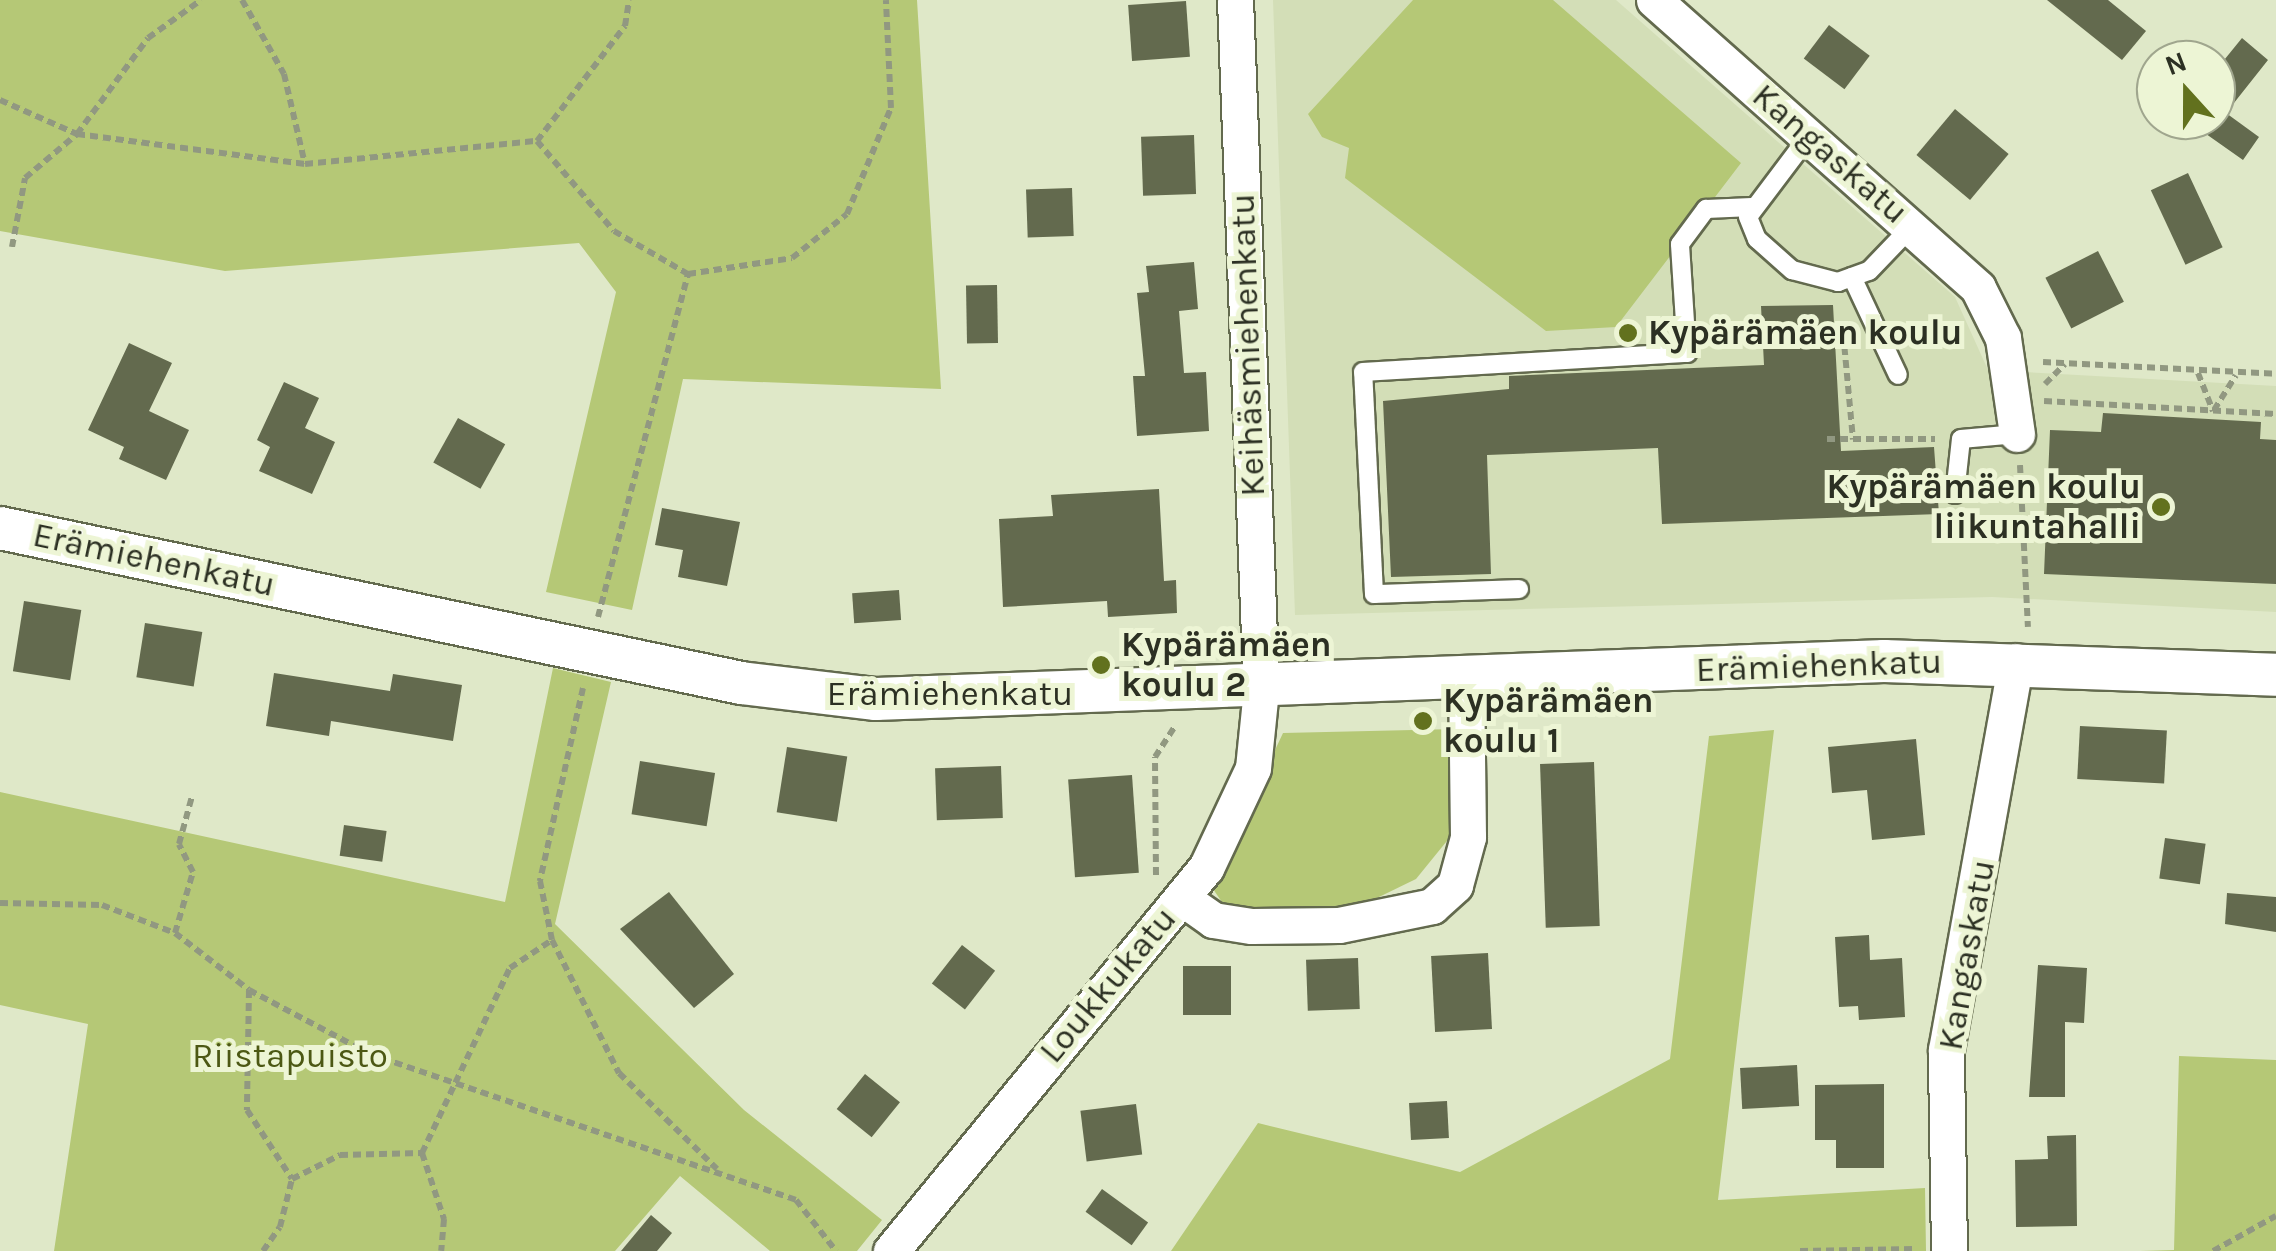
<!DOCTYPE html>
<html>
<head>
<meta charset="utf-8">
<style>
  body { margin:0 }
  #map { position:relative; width:2276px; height:1251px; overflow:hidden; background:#dfe8c8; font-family:Karla,sans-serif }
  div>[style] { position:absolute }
  .built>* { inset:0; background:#d3deb7 }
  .green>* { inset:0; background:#b5c876 }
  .building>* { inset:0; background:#636a4e; transform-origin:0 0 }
  .path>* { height:6px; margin-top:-3px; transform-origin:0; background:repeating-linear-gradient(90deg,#919881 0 8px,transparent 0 13px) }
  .roads { filter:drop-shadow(2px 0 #636a4e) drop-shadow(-2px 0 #636a4e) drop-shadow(0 2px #636a4e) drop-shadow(0 -2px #636a4e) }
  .service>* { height:18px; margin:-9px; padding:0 9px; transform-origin:9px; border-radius:9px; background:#fff }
  .minor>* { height:35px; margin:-17.5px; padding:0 17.5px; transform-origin:17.5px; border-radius:17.5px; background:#fff }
  .tertiary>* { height:42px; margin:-21px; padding:0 21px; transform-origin:21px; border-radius:21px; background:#fff }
  .dots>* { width:28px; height:28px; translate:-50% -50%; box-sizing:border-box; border:5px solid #edf5d5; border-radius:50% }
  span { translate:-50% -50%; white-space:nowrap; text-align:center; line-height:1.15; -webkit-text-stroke:10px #edf5d5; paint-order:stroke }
  .street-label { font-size:35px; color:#2c3023 }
  .poi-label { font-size:35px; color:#2c3023; font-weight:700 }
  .left { translate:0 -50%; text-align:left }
  .right { translate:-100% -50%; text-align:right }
  .park-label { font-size:35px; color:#4c5814 }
  .north { position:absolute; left:2136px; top:40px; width:100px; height:100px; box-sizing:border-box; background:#edf5d5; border:2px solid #a0a68e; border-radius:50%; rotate:339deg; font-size:28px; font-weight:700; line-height:40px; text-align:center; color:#2c3023 }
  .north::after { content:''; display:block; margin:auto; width:35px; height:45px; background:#62711e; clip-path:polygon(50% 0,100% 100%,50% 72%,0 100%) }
</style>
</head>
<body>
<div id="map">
  <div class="built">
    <i style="clip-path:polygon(1273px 0,1616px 0,1955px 297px,1988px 370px,2276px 386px,2276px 612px,1992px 597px,1295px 615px)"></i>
  </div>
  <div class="green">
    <i style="clip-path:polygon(0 0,917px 0,941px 389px,683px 379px,632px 610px,546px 592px,616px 292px,579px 243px,225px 271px,0 231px)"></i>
    <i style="clip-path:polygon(1413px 0,1553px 0,1741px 163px,1616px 327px,1546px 331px,1345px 178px,1349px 148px,1322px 137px,1308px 114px)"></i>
    <i style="clip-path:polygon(553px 668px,611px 682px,555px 924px,744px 1110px,882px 1220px,857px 1251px,770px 1251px,680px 1176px,615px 1251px,54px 1251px,88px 1024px,0 1005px,0 792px,505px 902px)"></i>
    <i style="clip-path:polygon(1456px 729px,1455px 831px,1416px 879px,1346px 913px,1226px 908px,1211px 886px,1283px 733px)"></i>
    <i style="clip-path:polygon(1774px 730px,1718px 1200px,1925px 1188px,1926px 1251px,1171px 1251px,1258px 1123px,1460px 1172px,1670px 1059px,1709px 736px)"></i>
    <i style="clip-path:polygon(2179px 1056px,2276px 1060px,2276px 1251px,2140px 1251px,2174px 1250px)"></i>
  </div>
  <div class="building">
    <i style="clip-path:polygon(2047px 0,2108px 0,2146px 31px,2122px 60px)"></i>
    <i style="left:1186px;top:1px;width:56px;height:58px;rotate:86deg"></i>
    <i style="left:1829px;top:25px;width:51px;height:42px;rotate:37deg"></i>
    <i style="clip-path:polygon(2242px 38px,2268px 60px,2226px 113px,2259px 137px,2243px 160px,2199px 129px,2216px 120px,2216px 70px)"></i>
    <i style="left:1955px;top:109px;width:70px;height:60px;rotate:40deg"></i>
    <i style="left:1194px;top:135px;width:59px;height:53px;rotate:88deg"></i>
    <i style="left:2188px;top:173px;width:82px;height:41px;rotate:65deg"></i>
    <i style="left:1072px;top:188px;width:48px;height:46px;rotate:88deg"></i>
    <i style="left:2098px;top:251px;width:57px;height:59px;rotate:63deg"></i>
    <i style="clip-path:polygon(1194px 262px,1198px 309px,1179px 311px,1184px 373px,1206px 372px,1209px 431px,1137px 436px,1133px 376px,1145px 376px,1137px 293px,1149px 292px,1146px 266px)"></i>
    <i style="left:997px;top:285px;width:58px;height:31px;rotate:89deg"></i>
    <i style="clip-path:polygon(1833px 305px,1841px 451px,1934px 447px,1939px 514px,1662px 524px,1658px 448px,1487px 455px,1491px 574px,1391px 577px,1383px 401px,1509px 389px,1509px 376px,1764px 365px,1761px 306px)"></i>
    <i style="clip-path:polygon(129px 343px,172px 363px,149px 411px,189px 430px,166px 480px,119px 459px,124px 447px,88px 430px)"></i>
    <i style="clip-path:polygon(284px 382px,319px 398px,305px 428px,335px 442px,312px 494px,259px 471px,270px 447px,257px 440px)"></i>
    <i style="clip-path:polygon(2103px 413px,2261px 422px,2260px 439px,2276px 440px,2276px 584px,2044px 574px,2050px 430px,2101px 432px)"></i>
    <i style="left:458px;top:418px;width:54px;height:51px;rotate:29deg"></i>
    <i style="clip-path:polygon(1159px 489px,1164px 581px,1176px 580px,1177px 613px,1108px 617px,1107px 601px,1003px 607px,999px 519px,1053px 516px,1051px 495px)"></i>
    <i style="clip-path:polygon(662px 508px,740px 522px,727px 586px,678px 577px,683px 550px,655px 545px)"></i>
    <i style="left:899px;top:590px;width:30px;height:47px;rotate:86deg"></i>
    <i style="left:24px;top:601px;width:58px;height:71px;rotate:9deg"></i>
    <i style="left:145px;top:623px;width:58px;height:55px;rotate:9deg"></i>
    <i style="clip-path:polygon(274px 673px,390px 691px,393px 674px,462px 685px,453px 741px,331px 721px,329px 736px,266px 726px)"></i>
    <i style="left:2080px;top:726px;width:87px;height:53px;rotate:3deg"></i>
    <i style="clip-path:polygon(1916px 739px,1925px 835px,1872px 840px,1867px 790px,1832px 793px,1828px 747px)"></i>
    <i style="left:787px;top:747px;width:61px;height:66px;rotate:9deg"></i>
    <i style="left:640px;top:761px;width:76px;height:54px;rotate:9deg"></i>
    <i style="left:1594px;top:762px;width:164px;height:54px;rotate:88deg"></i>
    <i style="left:1001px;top:766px;width:52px;height:66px;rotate:88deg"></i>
    <i style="left:1132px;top:775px;width:98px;height:64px;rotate:86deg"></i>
    <i style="left:344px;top:825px;width:43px;height:31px;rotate:8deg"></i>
    <i style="left:2165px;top:838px;width:41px;height:41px;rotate:8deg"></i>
    <i style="clip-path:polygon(669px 892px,734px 974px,694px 1008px,620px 929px)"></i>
    <i style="clip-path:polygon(2227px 893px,2276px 897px,2276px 932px,2225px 924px)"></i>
    <i style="clip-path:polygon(1869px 935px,1870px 960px,1902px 958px,1905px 1017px,1859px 1020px,1858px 1006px,1839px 1007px,1835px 937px)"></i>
    <i style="left:962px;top:945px;width:42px;height:49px;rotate:38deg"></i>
    <i style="left:1488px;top:953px;width:76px;height:57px;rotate:87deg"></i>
    <i style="left:1358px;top:958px;width:51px;height:52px;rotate:88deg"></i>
    <i style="clip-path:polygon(2038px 965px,2087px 968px,2084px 1023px,2065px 1022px,2065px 1097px,2029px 1097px)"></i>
    <i style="left:1183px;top:966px;width:48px;height:49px"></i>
    <i style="left:1797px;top:1065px;width:41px;height:57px;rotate:87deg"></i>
    <i style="left:865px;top:1074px;width:45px;height:45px;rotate:39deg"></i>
    <i style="clip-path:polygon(1884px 1084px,1884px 1168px,1836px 1168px,1836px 1140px,1815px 1140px,1815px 1085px)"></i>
    <i style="left:1447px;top:1101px;width:37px;height:38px;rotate:87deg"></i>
    <i style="left:1136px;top:1104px;width:51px;height:56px;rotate:83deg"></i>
    <i style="clip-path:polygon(2076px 1135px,2077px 1226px,2016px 1227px,2015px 1160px,2048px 1159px,2047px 1136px)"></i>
    <i style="left:1102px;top:1189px;width:57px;height:28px;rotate:36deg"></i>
    <i style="clip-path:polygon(651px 1215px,672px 1233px,657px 1251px,621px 1251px)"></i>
  </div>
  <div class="path">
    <i style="left:242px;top:0;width:85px;rotate:60.4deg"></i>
    <i style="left:284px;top:74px;width:92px;rotate:76.9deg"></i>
    <i style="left:0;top:100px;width:84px;rotate:23.8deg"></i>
    <i style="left:77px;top:134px;width:230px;rotate:7.5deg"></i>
    <i style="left:305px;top:164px;width:233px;rotate:-5.7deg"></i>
    <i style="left:537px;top:141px;width:118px;rotate:49.5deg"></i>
    <i style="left:614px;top:231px;width:86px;rotate:30.2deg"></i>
    <i style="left:688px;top:274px;width:105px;rotate:-8.7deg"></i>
    <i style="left:792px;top:258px;width:70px;rotate:-38.7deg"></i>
    <i style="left:847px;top:214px;width:115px;rotate:-67.5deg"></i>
    <i style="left:891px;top:108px;width:108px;rotate:-92.7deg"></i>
    <i style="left:537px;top:141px;width:145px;rotate:-52.6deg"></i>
    <i style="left:625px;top:26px;width:26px;rotate:-81deg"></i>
    <i style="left:12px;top:247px;width:70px;rotate:-79.3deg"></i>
    <i style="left:25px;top:178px;width:68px;rotate:-40.2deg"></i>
    <i style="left:77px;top:134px;width:119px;rotate:-53.5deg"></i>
    <i style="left:148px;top:38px;width:65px;rotate:-35.6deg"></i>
    <i style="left:1842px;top:321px;width:119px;rotate:84.7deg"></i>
    <i style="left:2043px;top:362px;width:233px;rotate:2.9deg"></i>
    <i style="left:2198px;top:373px;width:41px;rotate:68.5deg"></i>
    <i style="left:2045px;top:384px;width:28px;rotate:-45deg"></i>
    <i style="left:2044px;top:401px;width:232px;rotate:3.2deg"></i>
    <i style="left:2214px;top:410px;width:41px;rotate:-57.8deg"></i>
    <i style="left:1827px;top:439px;width:108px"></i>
    <i style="left:2020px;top:465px;width:162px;rotate:87.2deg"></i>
    <i style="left:598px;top:617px;width:355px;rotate:-75.3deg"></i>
    <i style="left:583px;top:688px;width:198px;rotate:102.6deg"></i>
    <i style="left:540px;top:881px;width:60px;rotate:78.5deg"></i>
    <i style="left:552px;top:940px;width:149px;rotate:63.3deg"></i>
    <i style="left:619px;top:1073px;width:137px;rotate:44.4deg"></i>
    <i style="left:1156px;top:875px;width:118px;rotate:-90.5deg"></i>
    <i style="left:1155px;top:757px;width:35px;rotate:-57deg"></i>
    <i style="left:0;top:903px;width:102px;rotate:1.1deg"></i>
    <i style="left:102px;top:905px;width:78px;rotate:21deg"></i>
    <i style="left:175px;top:933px;width:93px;rotate:37.6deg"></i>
    <i style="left:249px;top:990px;width:137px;rotate:27.9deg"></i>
    <i style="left:370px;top:1054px;width:450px;rotate:18.9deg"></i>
    <i style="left:796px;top:1200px;width:65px;rotate:51.9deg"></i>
    <i style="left:175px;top:933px;width:64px;rotate:-73.6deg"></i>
    <i style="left:193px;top:872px;width:31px;rotate:-117deg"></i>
    <i style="left:179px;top:844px;width:50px;rotate:-74.8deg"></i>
    <i style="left:249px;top:990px;width:120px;rotate:91deg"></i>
    <i style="left:247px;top:1110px;width:82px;rotate:56.9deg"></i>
    <i style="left:292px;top:1179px;width:54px;rotate:-26.6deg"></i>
    <i style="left:340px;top:1155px;width:82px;rotate:-1.4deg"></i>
    <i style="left:422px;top:1153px;width:205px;rotate:-64.6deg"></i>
    <i style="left:510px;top:968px;width:50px;rotate:-33.7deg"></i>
    <i style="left:422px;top:1153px;width:70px;rotate:71.6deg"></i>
    <i style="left:444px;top:1219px;width:32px;rotate:95deg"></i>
    <i style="left:263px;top:1251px;width:29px;rotate:-55deg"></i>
    <i style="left:280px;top:1227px;width:49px;rotate:-76deg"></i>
    <i style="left:1800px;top:1251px;width:114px;rotate:-1deg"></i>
    <i style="left:2213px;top:1251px;width:72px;rotate:-29.1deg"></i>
  </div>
  <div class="roads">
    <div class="service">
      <i style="left:1809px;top:136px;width:101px;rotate:127deg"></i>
      <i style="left:1748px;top:217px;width:24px;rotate:68deg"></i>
      <i style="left:1757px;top:239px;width:47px;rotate:41.5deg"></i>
      <i style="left:1792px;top:270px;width:48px;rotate:14.6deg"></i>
      <i style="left:1838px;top:282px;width:33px;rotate:-20deg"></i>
      <i style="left:1869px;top:271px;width:62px;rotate:-46.3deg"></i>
      <i style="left:1852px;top:277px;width:108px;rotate:64.9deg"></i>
      <i style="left:1955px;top:494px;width:55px;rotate:-83.8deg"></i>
      <i style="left:1961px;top:439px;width:56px;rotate:-5.1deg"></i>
      <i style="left:1519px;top:589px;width:145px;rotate:178deg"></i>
      <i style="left:1374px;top:594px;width:222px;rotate:-92.8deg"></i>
      <i style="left:1363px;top:372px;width:325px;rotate:-3.4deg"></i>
      <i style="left:1687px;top:353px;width:109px;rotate:-93.7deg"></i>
      <i style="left:1680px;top:244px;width:44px;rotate:-53.4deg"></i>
      <i style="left:1706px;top:209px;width:46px;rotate:-2.5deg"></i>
    </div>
    <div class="minor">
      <i style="left:1654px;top:0;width:433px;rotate:41.6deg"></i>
      <i style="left:1978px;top:288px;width:56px;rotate:63.4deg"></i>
      <i style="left:2003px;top:338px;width:97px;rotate:81.7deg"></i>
      <i style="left:1182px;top:898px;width:38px;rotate:35deg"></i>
      <i style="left:1213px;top:920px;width:39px;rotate:9deg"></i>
      <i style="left:1252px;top:926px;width:87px;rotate:-0.7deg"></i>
      <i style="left:1339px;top:925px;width:95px;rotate:-11.5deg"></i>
      <i style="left:1432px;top:906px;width:31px;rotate:-42deg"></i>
      <i style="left:1455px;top:885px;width:50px;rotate:-74.8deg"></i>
      <i style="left:1468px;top:837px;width:156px;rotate:-90.7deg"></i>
      <i style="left:891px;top:1251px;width:496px;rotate:-50.6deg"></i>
      <i style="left:1206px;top:868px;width:110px;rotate:-64.8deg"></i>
      <i style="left:1253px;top:768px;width:79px;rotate:-84.2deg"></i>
      <i style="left:1261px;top:689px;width:689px;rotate:-92.16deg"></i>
      <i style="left:1949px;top:1251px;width:201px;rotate:-90.9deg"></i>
      <i style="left:1946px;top:1050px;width:395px;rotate:-79.8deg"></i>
    </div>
    <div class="tertiary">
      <i style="left:0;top:528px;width:757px;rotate:11.81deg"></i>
      <i style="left:741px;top:683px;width:136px;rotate:6.8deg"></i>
      <i style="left:876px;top:699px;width:1009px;rotate:-2.16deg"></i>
      <i style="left:1884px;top:661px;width:392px;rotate:2deg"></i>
    </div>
  </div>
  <div class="dots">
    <i style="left:1628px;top:333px;background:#62711e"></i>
    <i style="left:2161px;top:507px;background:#62711e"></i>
    <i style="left:1101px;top:665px;background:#62711e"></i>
    <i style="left:1423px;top:721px;background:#62711e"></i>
  </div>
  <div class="street-label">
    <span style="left:1830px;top:154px;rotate:41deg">Kangaskatu</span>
    <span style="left:1248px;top:345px;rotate:-92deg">Keihäsmiehenkatu</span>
    <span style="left:154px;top:560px;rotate:12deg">Erämiehenkatu</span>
    <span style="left:1819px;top:666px;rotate:-2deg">Erämiehenkatu</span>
    <span style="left:950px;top:694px">Erämiehenkatu</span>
    <span style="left:1967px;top:955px;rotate:-80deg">Kangaskatu</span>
    <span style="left:1108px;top:985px;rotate:-50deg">Loukkukatu</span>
  </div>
  <div class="poi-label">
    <span class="left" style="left:1648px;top:333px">Kypärämäen koulu</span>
    <span class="right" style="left:2141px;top:507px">Kypärämäen koulu<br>liikuntahalli</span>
    <span class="left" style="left:1121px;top:665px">Kypärämäen<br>koulu 2</span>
    <span class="left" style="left:1443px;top:721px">Kypärämäen<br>koulu 1</span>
  </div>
  <div class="park-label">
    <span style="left:290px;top:1056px">Riistapuisto</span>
  </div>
  <div class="north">N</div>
</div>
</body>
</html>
